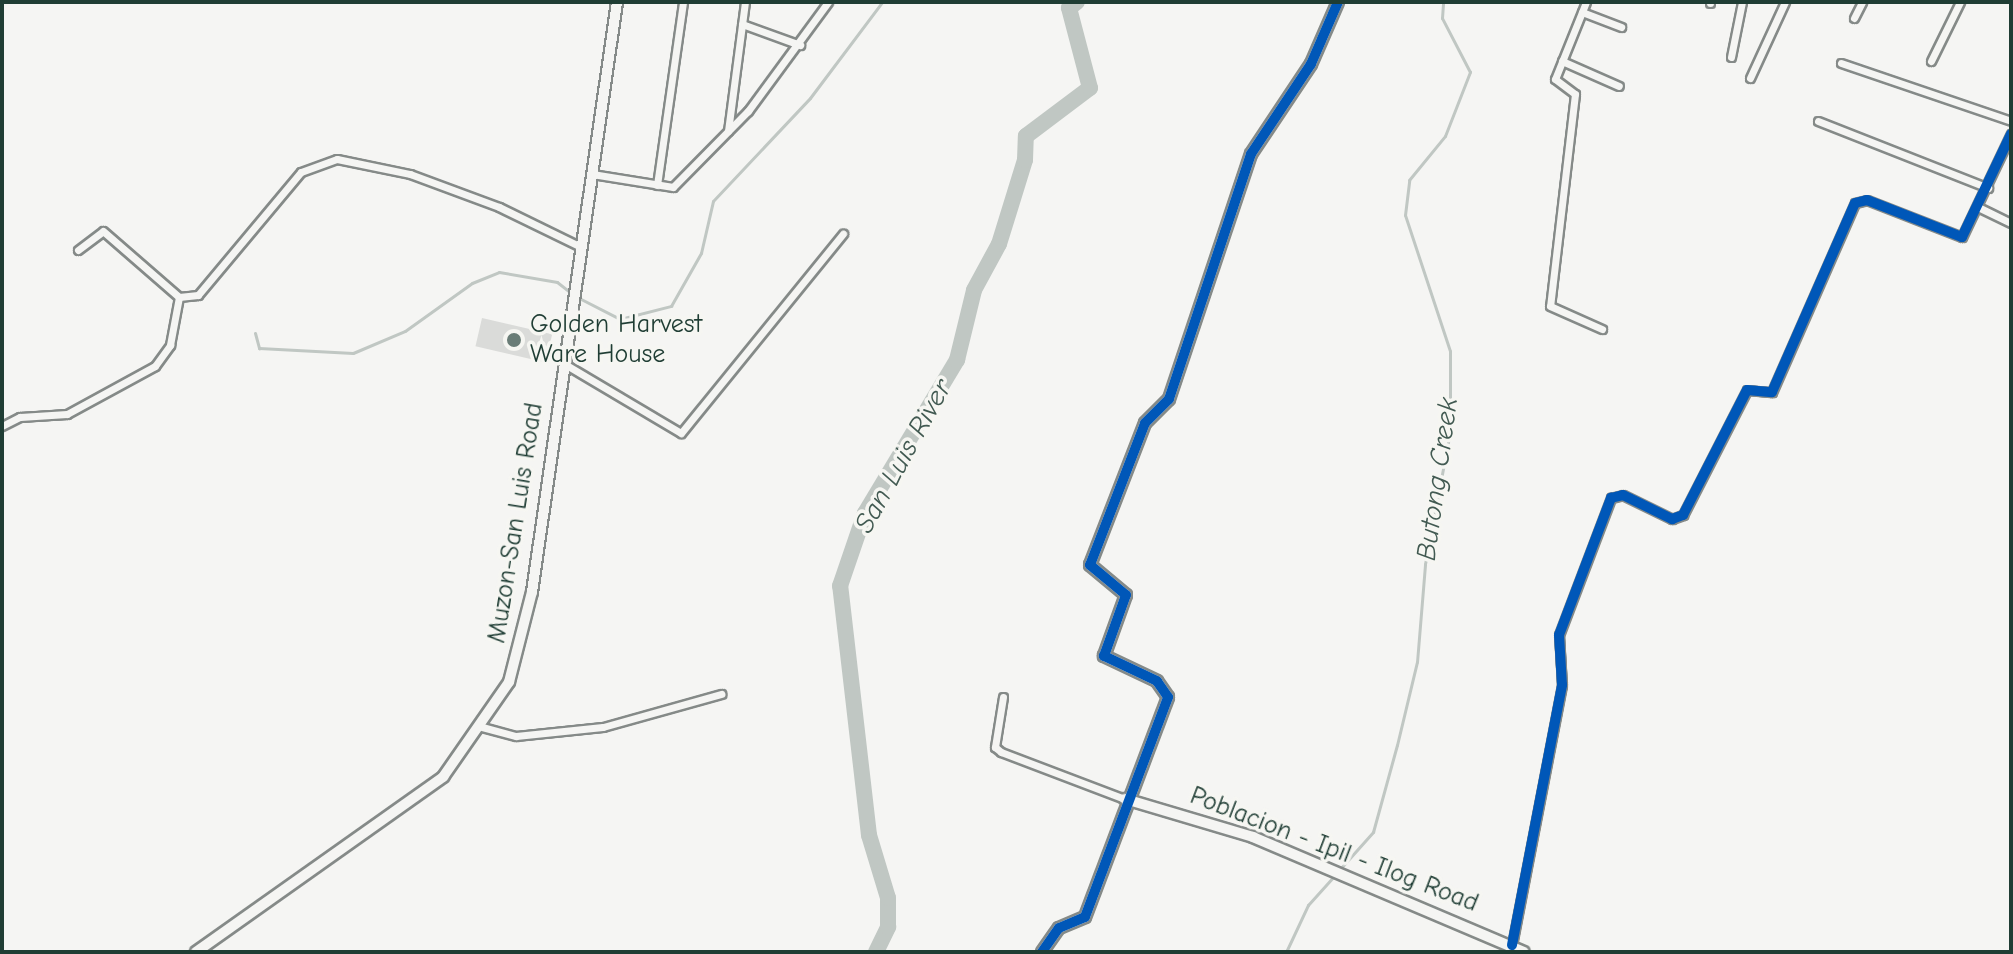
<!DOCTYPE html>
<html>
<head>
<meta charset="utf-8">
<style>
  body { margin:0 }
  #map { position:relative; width:2013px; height:954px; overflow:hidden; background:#f5f5f3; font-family:"Comic Neue",sans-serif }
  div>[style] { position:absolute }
  .stream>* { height:3px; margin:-1.5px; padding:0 1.5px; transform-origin:1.5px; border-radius:1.5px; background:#c0c7c3 }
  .river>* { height:16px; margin:-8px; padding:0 8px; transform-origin:8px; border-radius:8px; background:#c0c7c3 }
  .building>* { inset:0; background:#dadbd9; transform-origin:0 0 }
  .roads { filter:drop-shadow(2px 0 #858a88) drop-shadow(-2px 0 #858a88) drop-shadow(0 2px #858a88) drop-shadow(0 -2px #858a88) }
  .street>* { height:7px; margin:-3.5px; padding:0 3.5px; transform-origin:3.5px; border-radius:3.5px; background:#f5f5f3 }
  .secondary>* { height:10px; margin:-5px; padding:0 5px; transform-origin:5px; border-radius:5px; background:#f5f5f3 }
  .cycleway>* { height:10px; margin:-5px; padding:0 5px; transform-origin:5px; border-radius:5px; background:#0057b8 }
  .dots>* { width:22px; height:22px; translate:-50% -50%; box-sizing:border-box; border:4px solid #f6f6f2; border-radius:50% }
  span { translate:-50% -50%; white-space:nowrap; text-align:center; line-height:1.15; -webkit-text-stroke:7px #f6f6f2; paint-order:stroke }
  .poi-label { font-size:26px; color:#1f3d34 }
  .left { translate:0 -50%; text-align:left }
  .street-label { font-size:26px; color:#1f3d34 }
  .water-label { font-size:28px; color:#425a52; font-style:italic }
  .frame { position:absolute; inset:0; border:4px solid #1f3d34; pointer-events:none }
</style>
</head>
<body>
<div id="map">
  <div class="stream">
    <i style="left:577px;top:297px;width:48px;rotate:27.1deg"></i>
    <i style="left:620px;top:319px;width:53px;rotate:-14.3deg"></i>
    <i style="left:671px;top:306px;width:61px;rotate:-60.5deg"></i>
    <i style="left:701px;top:253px;width:53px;rotate:-77deg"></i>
    <i style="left:713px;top:201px;width:141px;rotate:-46.7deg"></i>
    <i style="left:810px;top:98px;width:120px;rotate:-53.1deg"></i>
    <i style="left:255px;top:333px;width:16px;rotate:75deg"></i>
    <i style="left:259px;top:348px;width:94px;rotate:3deg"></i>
    <i style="left:353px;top:353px;width:56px;rotate:-22.9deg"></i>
    <i style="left:405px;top:331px;width:82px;rotate:-35.6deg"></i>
    <i style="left:472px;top:283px;width:29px;rotate:-22deg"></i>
    <i style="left:499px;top:272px;width:59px;rotate:9.8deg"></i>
    <i style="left:557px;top:282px;width:18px;rotate:38deg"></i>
    <i style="left:1340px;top:869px;width:50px;rotate:-48.3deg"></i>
    <i style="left:1373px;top:832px;width:90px;rotate:-74.6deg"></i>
    <i style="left:1397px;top:745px;width:85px;rotate:-76.5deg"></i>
    <i style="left:1417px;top:662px;width:98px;rotate:-85.3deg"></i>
    <i style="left:1425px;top:564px;width:134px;rotate:-79.3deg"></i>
    <i style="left:1450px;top:432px;width:81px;rotate:-90deg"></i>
    <i style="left:1450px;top:351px;width:143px;rotate:-108.3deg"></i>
    <i style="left:1405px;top:215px;width:35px;rotate:-83deg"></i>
    <i style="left:1409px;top:180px;width:57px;rotate:-50.7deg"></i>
    <i style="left:1445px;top:136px;width:69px;rotate:-68.7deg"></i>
    <i style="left:1470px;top:72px;width:61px;rotate:-117.4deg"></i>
    <i style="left:1442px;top:18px;width:16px;rotate:-86deg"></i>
    <i style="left:1286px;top:952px;width:52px;rotate:-64.9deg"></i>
    <i style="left:1308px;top:905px;width:40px;rotate:-48deg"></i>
  </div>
  <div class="river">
    <i style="left:876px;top:952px;width:28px;rotate:-64deg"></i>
    <i style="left:888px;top:927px;width:29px;rotate:-90deg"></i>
    <i style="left:888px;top:898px;width:66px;rotate:-106.8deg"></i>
    <i style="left:869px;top:835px;width:251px;rotate:-96.6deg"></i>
    <i style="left:840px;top:586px;width:77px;rotate:-71.1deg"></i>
    <i style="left:865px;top:513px;width:179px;rotate:-59deg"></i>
    <i style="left:957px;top:360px;width:72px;rotate:-76.3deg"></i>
    <i style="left:974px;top:290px;width:52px;rotate:-61.5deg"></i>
    <i style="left:999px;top:244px;width:88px;rotate:-72.8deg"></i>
    <i style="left:1025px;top:160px;width:24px;rotate:-88deg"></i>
    <i style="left:1026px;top:136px;width:80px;rotate:-36.9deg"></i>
    <i style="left:1090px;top:88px;width:83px;rotate:-104.7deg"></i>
    <i style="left:1069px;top:8px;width:10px;rotate:-37deg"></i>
  </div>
  <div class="building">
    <i style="left:482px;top:318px;width:72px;height:29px;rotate:13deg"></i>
  </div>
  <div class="roads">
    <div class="street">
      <i style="left:1586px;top:2px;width:83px;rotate:111.9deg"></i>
      <i style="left:1555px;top:79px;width:25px;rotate:37deg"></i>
      <i style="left:1575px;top:94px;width:213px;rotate:96.7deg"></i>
      <i style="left:1550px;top:306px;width:57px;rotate:23.9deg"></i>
      <i style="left:1710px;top:3px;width:1px;rotate:-90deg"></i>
      <i style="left:1582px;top:12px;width:42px;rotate:21deg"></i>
      <i style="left:1854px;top:18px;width:18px;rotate:-63deg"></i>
      <i style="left:742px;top:24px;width:62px;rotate:19.9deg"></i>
      <i style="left:1731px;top:57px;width:56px;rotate:-78.7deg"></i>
      <i style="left:1562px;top:61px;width:62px;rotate:23.7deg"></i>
      <i style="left:1931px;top:61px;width:66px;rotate:-63.8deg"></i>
      <i style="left:1841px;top:63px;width:180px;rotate:18.8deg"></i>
      <i style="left:1750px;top:78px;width:84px;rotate:-65.3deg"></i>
      <i style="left:1818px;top:121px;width:183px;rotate:21.5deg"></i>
      <i style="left:728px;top:131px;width:130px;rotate:-82.5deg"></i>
      <i style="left:592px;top:174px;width:82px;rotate:9.1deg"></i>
      <i style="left:673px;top:187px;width:107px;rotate:-45.4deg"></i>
      <i style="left:748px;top:111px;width:135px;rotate:-53.7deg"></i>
      <i style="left:657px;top:185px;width:185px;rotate:-81.9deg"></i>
      <i style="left:1980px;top:208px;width:34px;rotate:26deg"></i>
      <i style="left:78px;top:250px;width:31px;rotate:-37deg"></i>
      <i style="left:103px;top:231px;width:101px;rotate:41deg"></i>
      <i style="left:179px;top:297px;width:19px;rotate:-6deg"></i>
      <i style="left:198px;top:295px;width:160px;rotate:-50.1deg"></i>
      <i style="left:301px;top:172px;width:38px;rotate:-20deg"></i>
      <i style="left:337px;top:159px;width:75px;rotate:11.6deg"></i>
      <i style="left:410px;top:174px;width:95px;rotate:20.3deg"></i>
      <i style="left:499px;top:207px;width:91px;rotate:26deg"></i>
      <i style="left:563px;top:363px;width:137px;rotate:30.7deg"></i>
      <i style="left:681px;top:433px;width:257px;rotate:-50.9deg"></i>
      <i style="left:2px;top:426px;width:20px;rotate:-27deg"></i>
      <i style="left:20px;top:417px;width:47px;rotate:-3.7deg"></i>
      <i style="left:67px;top:414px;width:100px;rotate:-28.6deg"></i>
      <i style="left:155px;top:366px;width:26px;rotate:-54deg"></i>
      <i style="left:170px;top:345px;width:49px;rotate:-79.4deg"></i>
      <i style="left:1003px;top:697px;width:51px;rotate:99.1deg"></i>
      <i style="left:995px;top:747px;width:8px;rotate:40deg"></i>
      <i style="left:1001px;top:752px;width:133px;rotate:20.8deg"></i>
      <i style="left:482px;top:727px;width:35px;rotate:15deg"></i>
      <i style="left:516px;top:736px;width:87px;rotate:-5.9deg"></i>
      <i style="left:603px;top:727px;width:123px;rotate:-15.6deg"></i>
      <i style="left:1512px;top:945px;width:265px;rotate:-79.1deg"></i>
      <i style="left:1562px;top:685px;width:50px;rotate:-93.4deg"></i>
      <i style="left:1559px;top:635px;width:147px;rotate:-69.2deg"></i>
      <i style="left:1611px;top:498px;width:12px;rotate:-14deg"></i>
      <i style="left:1623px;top:495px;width:55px;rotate:26.1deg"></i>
      <i style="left:1672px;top:519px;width:12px;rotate:-20deg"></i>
      <i style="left:1683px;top:515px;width:140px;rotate:-62.9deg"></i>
      <i style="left:1747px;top:390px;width:25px;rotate:5deg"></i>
      <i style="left:1772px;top:392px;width:206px;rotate:-66.3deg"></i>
      <i style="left:1855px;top:203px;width:12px;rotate:-14deg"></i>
      <i style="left:1867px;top:200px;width:102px;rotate:21.3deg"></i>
      <i style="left:1962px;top:237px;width:114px;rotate:-64.6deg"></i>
    </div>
    <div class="secondary">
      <i style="left:1125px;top:799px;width:134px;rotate:16.5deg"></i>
      <i style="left:1253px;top:837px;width:294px;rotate:23deg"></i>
      <i style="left:196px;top:952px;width:303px;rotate:-35.3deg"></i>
      <i style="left:443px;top:777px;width:116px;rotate:-55.2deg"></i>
      <i style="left:509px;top:682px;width:93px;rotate:-75.7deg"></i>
      <i style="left:532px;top:592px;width:596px;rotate:-81.8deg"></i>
      <i style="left:1042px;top:952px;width:29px;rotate:-55deg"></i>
      <i style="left:1059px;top:928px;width:28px;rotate:-23deg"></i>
      <i style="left:1085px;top:917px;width:235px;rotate:-69.3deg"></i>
      <i style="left:1168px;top:697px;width:19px;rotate:-125deg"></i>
      <i style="left:1157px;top:681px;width:59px;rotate:-154.7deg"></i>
      <i style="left:1104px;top:656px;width:65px;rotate:-70.2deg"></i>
      <i style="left:1126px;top:595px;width:47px;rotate:-140.2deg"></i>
      <i style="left:1090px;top:565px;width:152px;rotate:-68.8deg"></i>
      <i style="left:1145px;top:423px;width:34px;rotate:-45deg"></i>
      <i style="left:1169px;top:399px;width:258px;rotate:-71.5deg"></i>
      <i style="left:1251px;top:154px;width:108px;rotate:-56.3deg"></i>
      <i style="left:1311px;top:64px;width:68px;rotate:-66.5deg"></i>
    </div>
  </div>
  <div class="cycleway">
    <i style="left:1512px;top:945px;width:265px;rotate:-79.1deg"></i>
    <i style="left:1562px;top:685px;width:50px;rotate:-93.4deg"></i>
    <i style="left:1559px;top:635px;width:147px;rotate:-69.2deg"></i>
    <i style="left:1611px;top:498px;width:12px;rotate:-14deg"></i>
    <i style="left:1623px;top:495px;width:55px;rotate:26.1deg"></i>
    <i style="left:1672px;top:519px;width:12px;rotate:-20deg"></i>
    <i style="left:1683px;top:515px;width:140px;rotate:-62.9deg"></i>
    <i style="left:1747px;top:390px;width:25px;rotate:5deg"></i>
    <i style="left:1772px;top:392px;width:206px;rotate:-66.3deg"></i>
    <i style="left:1855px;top:203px;width:12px;rotate:-14deg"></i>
    <i style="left:1867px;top:200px;width:102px;rotate:21.3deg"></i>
    <i style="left:1962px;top:237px;width:114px;rotate:-64.6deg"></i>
    <i style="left:1042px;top:952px;width:29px;rotate:-55deg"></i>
    <i style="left:1059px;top:928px;width:28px;rotate:-23deg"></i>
    <i style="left:1085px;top:917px;width:235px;rotate:-69.3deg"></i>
    <i style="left:1168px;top:697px;width:19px;rotate:-125deg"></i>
    <i style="left:1157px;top:681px;width:59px;rotate:-154.7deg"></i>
    <i style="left:1104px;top:656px;width:65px;rotate:-70.2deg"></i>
    <i style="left:1126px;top:595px;width:47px;rotate:-140.2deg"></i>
    <i style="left:1090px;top:565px;width:152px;rotate:-68.8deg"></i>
    <i style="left:1145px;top:423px;width:34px;rotate:-45deg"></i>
    <i style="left:1169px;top:399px;width:258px;rotate:-71.5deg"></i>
    <i style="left:1251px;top:154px;width:108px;rotate:-56.3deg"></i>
    <i style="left:1311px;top:64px;width:68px;rotate:-66.5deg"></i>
  </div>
  <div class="dots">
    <i style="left:514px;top:340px;background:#6a7d77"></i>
  </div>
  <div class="poi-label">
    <span class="left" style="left:530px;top:340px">Golden Harvest<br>Ware House</span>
  </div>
  <div class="street-label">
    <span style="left:516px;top:523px;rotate:-81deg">Muzon-San Luis Road</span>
    <span style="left:1334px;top:850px;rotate:21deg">Poblacion - Ipil - Ilog Road</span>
  </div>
  <div class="water-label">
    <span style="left:903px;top:456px;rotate:-61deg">San Luis River</span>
    <span style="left:1437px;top:479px;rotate:-82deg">Butong Creek</span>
  </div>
  <div class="frame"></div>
</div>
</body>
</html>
